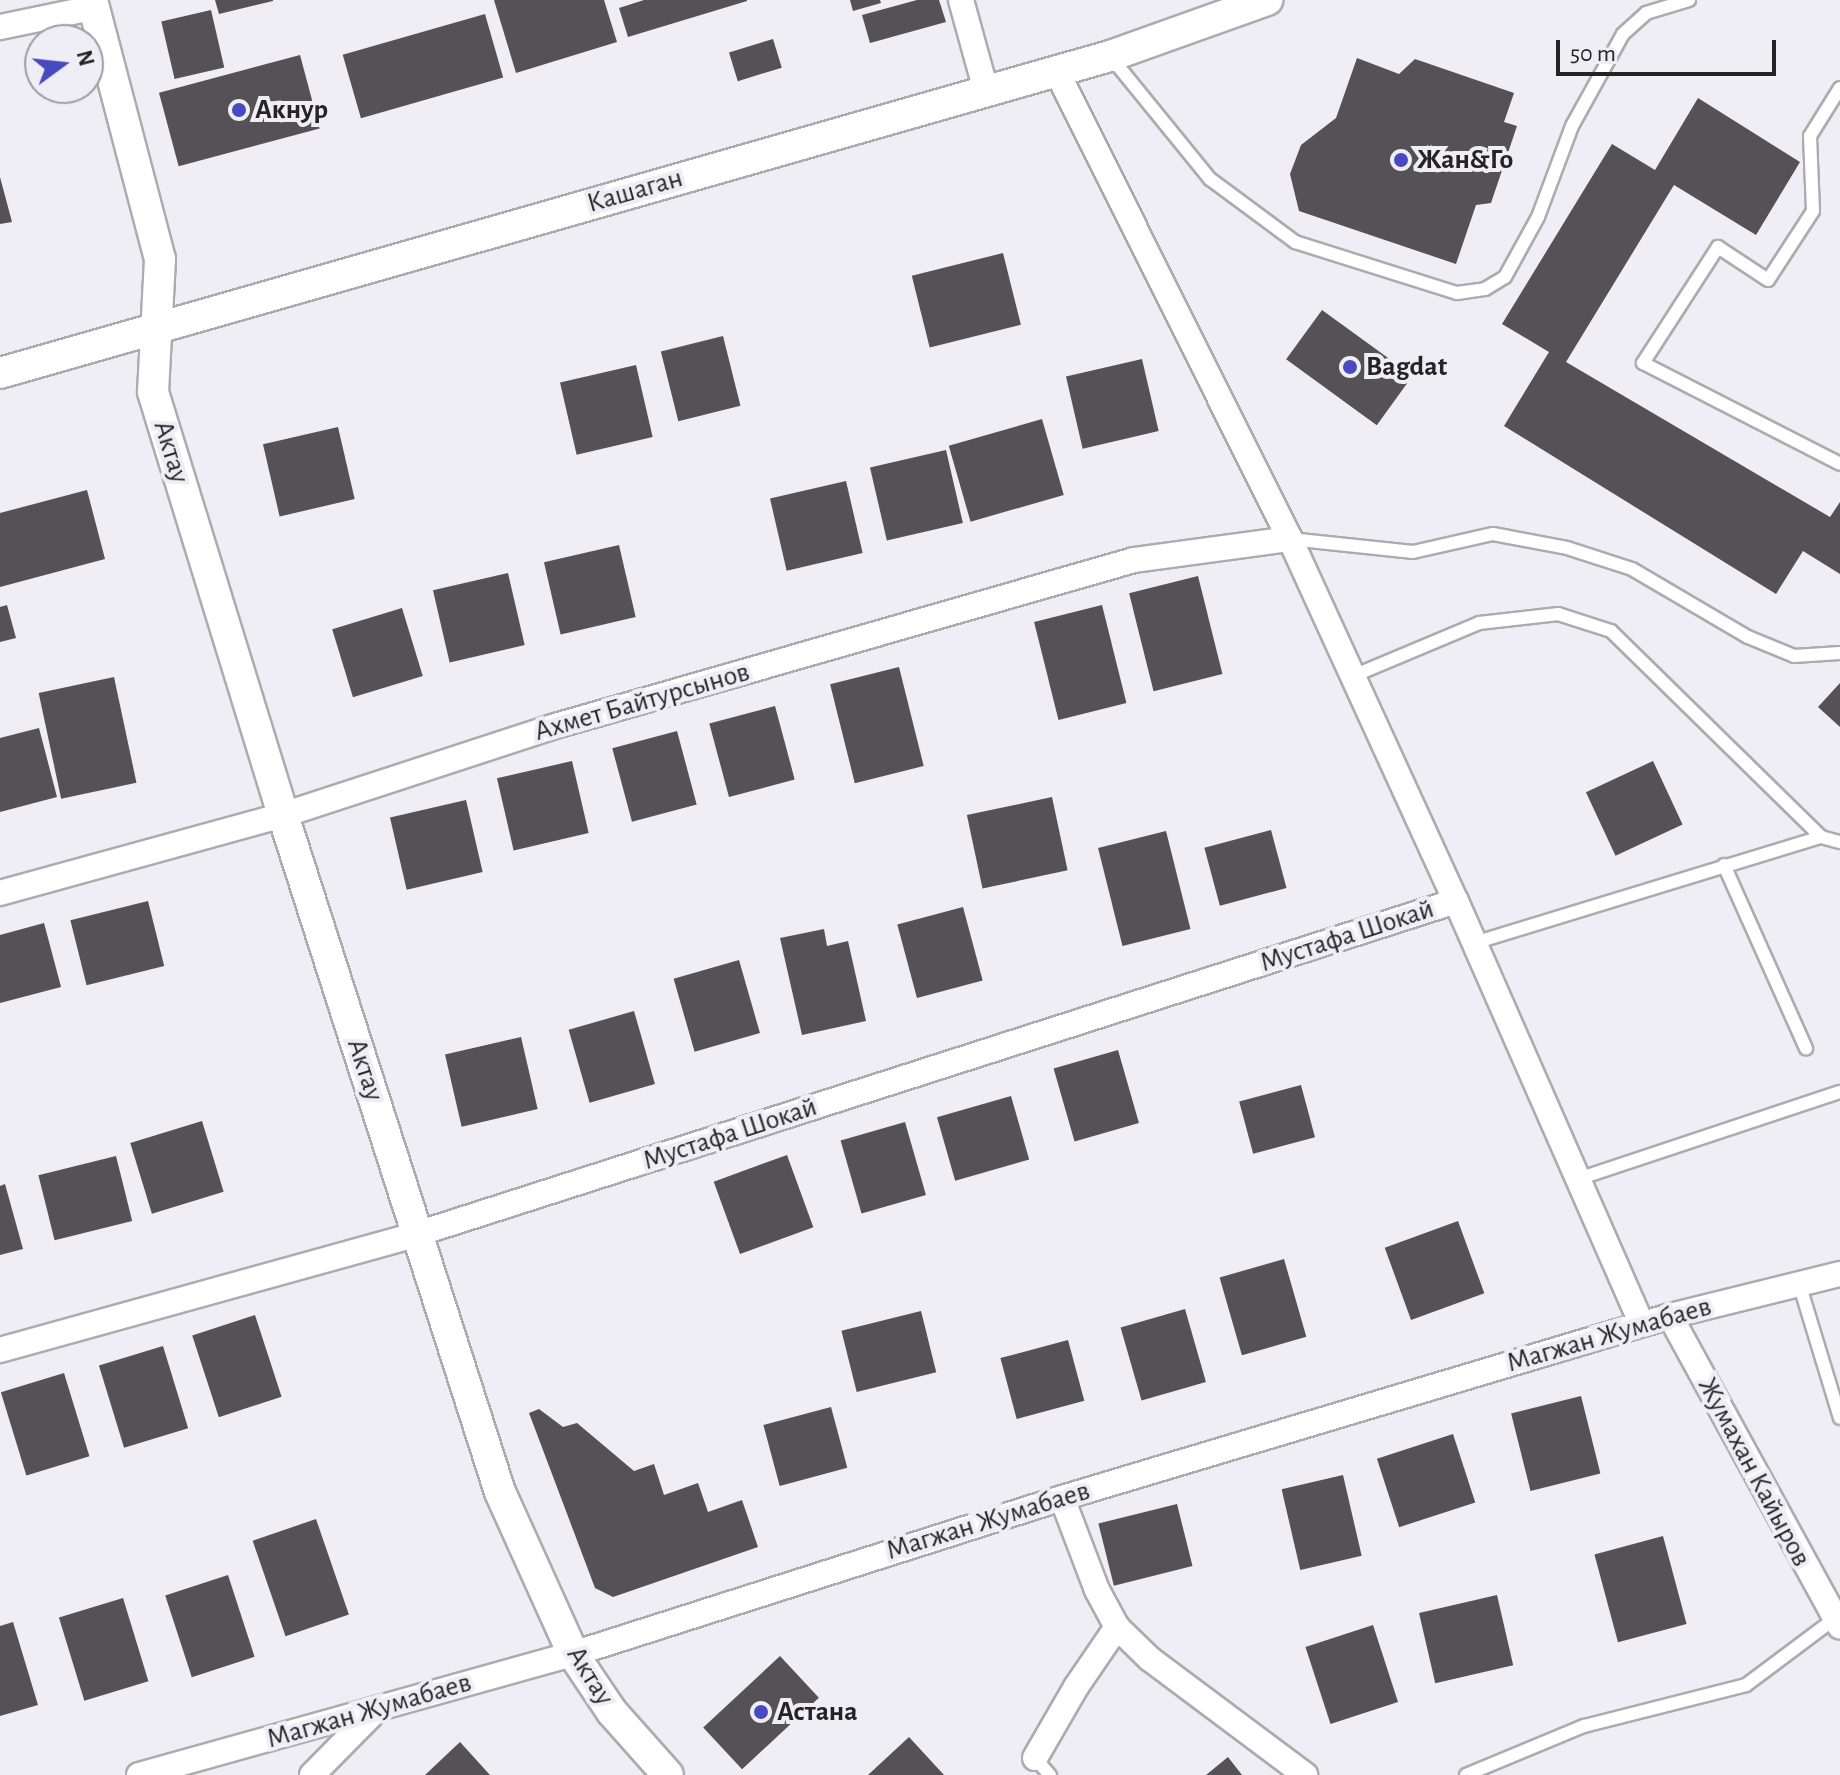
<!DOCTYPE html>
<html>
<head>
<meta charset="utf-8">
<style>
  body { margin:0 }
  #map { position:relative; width:1840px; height:1775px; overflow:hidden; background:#efeef5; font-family:"Alegreya Sans",sans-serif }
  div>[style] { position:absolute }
  .building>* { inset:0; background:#555155; transform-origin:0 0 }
  .roads { filter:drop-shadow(2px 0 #acabb2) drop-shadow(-2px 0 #acabb2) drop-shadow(0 2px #acabb2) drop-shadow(0 -2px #acabb2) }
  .service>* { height:12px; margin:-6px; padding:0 6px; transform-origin:6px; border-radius:6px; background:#fff }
  .minor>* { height:24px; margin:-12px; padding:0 12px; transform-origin:12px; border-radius:12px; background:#fff }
  .tertiary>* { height:30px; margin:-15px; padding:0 15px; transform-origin:15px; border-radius:15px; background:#fff }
  .dots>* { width:22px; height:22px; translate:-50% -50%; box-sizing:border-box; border:4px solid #efeef5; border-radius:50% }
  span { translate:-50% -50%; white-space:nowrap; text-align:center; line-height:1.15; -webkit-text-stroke:8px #efeef5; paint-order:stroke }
  .poi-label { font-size:28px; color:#242427; font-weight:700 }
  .left { translate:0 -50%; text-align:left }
  .street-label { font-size:28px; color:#242427 }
  .north { position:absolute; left:24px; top:24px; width:80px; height:80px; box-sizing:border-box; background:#efeef5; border:2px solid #9e9da3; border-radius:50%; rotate:75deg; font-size:22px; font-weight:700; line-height:32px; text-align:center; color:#242427 }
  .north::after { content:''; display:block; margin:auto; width:28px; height:36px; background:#484ac0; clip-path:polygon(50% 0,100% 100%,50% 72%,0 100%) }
  .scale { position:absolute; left:1556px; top:40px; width:220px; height:36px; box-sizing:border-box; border:4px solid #242427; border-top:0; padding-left:10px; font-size:24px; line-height:28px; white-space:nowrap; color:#242427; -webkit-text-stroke:6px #efeef5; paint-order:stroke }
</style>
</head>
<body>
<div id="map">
  <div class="building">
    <i style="clip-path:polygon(215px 0,273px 0,273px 1px,219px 14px)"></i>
    <i style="clip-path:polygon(494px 0,604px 0,617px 42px,516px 73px)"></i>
    <i style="clip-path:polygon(644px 0,747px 0,747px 1px,628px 37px,619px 8px)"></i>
    <i style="clip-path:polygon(850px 0,880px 0,881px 3px,853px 11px)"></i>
    <i style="clip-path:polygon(917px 0,939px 0,946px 22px,870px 43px,862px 15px)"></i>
    <i style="left:211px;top:10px;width:59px;height:51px;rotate:77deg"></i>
    <i style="left:485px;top:14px;width:66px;height:148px;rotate:74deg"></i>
    <i style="left:773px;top:39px;width:30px;height:46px;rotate:73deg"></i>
    <i style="left:300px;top:55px;width:76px;height:146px;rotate:75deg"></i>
    <i style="clip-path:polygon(1357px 58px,1399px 74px,1415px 59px,1514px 93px,1504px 122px,1517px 126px,1491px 203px,1476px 205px,1456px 264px,1299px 211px,1290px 174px,1301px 145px,1336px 118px)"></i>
    <i style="clip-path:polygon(1698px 98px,1800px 162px,1756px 235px,1674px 185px,1566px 362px,1830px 517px,1840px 502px,1840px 574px,1803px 551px,1776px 594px,1504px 426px,1549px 352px,1502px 324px,1612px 144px,1655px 170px)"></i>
    <i style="clip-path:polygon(0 177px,12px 222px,0 224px)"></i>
    <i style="left:1003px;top:253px;width:74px;height:94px;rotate:76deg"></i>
    <i style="left:1322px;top:310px;width:112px;height:61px;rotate:36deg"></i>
    <i style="left:723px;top:336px;width:72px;height:64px;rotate:76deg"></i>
    <i style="left:1142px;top:359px;width:74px;height:78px;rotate:77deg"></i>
    <i style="left:636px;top:365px;width:74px;height:78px;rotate:77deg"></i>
    <i style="left:1042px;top:419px;width:79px;height:97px;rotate:74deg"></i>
    <i style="left:338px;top:427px;width:74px;height:77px;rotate:77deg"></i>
    <i style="left:946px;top:450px;width:75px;height:78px;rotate:77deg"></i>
    <i style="left:846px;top:481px;width:74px;height:78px;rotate:77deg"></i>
    <i style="clip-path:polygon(87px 490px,105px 559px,0 587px,0 513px)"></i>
    <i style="left:619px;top:545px;width:74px;height:77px;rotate:77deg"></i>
    <i style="left:508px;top:573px;width:74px;height:77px;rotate:77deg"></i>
    <i style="left:1198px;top:576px;width:101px;height:71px;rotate:76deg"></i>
    <i style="clip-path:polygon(7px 605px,16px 638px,0 642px,0 607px)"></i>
    <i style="left:1102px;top:605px;width:101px;height:70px;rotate:76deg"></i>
    <i style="left:402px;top:608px;width:71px;height:73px;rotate:73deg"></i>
    <i style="left:899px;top:667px;width:102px;height:71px;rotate:76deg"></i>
    <i style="left:114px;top:677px;width:108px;height:77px;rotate:78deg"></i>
    <i style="clip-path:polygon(1840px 683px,1840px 727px,1818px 707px)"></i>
    <i style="left:775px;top:706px;width:76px;height:68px;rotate:75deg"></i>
    <i style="clip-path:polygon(39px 728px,57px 797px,0 812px,0 738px)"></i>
    <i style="left:677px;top:731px;width:76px;height:67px;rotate:75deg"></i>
    <i style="left:572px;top:761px;width:74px;height:77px;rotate:77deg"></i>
    <i style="left:1653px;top:761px;width:70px;height:74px;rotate:65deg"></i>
    <i style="left:1052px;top:797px;width:75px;height:87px;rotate:78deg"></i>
    <i style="left:466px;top:800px;width:74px;height:78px;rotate:77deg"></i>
    <i style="left:1271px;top:830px;width:60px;height:69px;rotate:75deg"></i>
    <i style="left:1166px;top:831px;width:101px;height:70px;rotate:76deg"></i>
    <i style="left:148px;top:901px;width:67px;height:80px;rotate:76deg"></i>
    <i style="left:963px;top:907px;width:76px;height:68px;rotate:75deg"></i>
    <i style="clip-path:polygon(44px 923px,61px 987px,0 1003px,0 935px)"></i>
    <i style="clip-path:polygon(824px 929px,827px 946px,848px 941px,866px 1021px,802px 1035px,780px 938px)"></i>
    <i style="left:739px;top:960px;width:76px;height:68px;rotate:74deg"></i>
    <i style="left:634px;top:1011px;width:76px;height:68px;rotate:74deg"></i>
    <i style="left:521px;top:1037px;width:74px;height:78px;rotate:77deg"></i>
    <i style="left:1118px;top:1050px;width:76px;height:67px;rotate:74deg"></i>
    <i style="left:1301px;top:1085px;width:54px;height:64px;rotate:75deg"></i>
    <i style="left:1011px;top:1096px;width:66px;height:77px;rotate:74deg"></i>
    <i style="left:202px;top:1121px;width:74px;height:75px;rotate:73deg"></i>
    <i style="left:905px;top:1122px;width:76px;height:67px;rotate:74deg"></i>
    <i style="left:787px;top:1155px;width:77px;height:78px;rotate:70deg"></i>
    <i style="left:116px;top:1156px;width:67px;height:80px;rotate:76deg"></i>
    <i style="clip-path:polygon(5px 1184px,23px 1249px,0 1255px,0 1186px)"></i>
    <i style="left:1458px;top:1221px;width:77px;height:78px;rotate:70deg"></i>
    <i style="left:1284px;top:1259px;width:81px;height:67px;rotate:74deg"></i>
    <i style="left:1185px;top:1309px;width:76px;height:67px;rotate:74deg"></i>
    <i style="left:921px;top:1311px;width:63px;height:82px;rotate:76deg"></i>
    <i style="left:255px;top:1315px;width:86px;height:66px;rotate:72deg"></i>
    <i style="left:1068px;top:1340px;width:63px;height:70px;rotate:75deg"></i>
    <i style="left:163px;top:1346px;width:86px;height:67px;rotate:73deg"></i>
    <i style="left:64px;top:1373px;width:87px;height:66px;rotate:73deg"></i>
    <i style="left:1581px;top:1396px;width:80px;height:72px;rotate:76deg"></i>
    <i style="left:831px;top:1407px;width:63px;height:70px;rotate:75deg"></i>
    <i style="clip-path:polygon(539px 1409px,563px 1427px,577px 1423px,634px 1471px,654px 1464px,664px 1495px,698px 1483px,708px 1512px,742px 1500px,758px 1547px,613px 1597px,595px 1588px,529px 1413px)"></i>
    <i style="left:1453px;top:1434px;width:72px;height:80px;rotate:72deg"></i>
    <i style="left:1343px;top:1475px;width:83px;height:63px;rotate:77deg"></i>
    <i style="left:1177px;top:1504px;width:64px;height:81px;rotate:76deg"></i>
    <i style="left:316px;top:1519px;width:101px;height:67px;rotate:71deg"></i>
    <i style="left:1663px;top:1536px;width:91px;height:71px;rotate:75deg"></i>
    <i style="left:228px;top:1575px;width:86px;height:66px;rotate:72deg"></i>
    <i style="left:1497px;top:1595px;width:72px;height:80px;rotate:77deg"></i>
    <i style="left:123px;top:1598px;width:87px;height:67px;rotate:73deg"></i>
    <i style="clip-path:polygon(13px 1622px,38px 1705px,0 1716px,0 1626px)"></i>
    <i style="left:1373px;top:1625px;width:81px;height:71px;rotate:72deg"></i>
    <i style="left:780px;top:1656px;width:57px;height:105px;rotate:47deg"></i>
    <i style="clip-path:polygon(909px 1737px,944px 1775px,868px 1775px)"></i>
    <i style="clip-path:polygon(460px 1742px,490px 1775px,425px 1775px)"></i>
    <i style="clip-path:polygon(1228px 1757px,1242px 1775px,1206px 1775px)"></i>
  </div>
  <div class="roads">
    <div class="service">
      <i style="left:1110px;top:56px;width:159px;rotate:50.9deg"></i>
      <i style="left:1210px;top:179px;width:106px;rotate:36.5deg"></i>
      <i style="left:1295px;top:242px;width:170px;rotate:17.5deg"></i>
      <i style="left:1457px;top:293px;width:28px;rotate:-8deg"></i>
      <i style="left:1485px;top:289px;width:23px;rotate:-31deg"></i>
      <i style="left:1505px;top:277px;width:68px;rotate:-61.2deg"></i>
      <i style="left:1538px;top:217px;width:97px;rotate:-69.5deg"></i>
      <i style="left:1572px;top:126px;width:105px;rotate:-61deg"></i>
      <i style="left:1623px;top:34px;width:31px;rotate:-42deg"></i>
      <i style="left:1646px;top:13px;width:45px;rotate:-16.8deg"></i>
      <i style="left:1840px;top:88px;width:57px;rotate:122deg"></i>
      <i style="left:1810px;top:136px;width:75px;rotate:87.7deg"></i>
      <i style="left:1813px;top:211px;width:82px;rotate:123.1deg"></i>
      <i style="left:1768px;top:280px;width:60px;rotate:-146.6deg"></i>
      <i style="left:1718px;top:247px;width:138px;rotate:122.9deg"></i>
      <i style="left:1643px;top:363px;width:221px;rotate:27.1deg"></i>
      <i style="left:1290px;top:539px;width:124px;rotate:6deg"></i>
      <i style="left:1413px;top:552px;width:82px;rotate:-12.7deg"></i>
      <i style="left:1493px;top:534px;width:75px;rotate:10.7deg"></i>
      <i style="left:1567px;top:548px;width:68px;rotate:17.9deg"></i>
      <i style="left:1632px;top:569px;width:134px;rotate:30.4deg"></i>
      <i style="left:1748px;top:637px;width:50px;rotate:22.4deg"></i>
      <i style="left:1794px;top:656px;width:46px;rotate:-3.7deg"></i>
      <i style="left:1353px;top:676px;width:137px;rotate:-22.8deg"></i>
      <i style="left:1479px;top:623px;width:80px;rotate:-6.5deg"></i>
      <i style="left:1558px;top:614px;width:56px;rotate:17.8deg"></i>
      <i style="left:1611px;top:631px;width:294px;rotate:44.4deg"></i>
      <i style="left:1821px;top:837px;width:20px;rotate:15deg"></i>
      <i style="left:1724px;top:865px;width:201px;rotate:65.9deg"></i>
      <i style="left:1474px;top:943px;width:363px;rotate:-17deg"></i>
      <i style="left:1578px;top:1179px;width:276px;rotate:-18.4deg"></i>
      <i style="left:1799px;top:1283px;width:141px;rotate:73.1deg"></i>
      <i style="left:1035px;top:1758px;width:23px;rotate:49deg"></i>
      <i style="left:1466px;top:1775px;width:128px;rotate:-22.6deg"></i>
      <i style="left:1584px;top:1726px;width:167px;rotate:-14.2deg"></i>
      <i style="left:1746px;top:1685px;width:109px;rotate:-36.8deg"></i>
    </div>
    <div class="minor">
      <i style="left:961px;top:0;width:94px;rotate:74.6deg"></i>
      <i style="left:0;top:27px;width:94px;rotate:-11.7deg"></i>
      <i style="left:1056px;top:70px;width:524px;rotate:63.48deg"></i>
      <i style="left:1290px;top:539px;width:398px;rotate:65.4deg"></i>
      <i style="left:1456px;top:901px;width:462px;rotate:66.3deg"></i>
      <i style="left:0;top:893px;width:294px;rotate:-15.4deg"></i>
      <i style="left:283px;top:815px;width:283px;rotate:-18.1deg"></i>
      <i style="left:552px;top:727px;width:605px;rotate:-16.01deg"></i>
      <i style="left:1134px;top:560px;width:157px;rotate:-7.7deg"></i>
      <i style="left:1670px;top:1316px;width:354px;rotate:61.3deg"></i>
      <i style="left:0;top:1350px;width:433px;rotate:-15.5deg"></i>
      <i style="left:417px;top:1234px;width:1091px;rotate:-17.77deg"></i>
      <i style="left:1062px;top:1498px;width:98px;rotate:69.2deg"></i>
      <i style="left:1097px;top:1590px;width:42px;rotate:61.6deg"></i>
      <i style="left:1117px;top:1627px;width:46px;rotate:44.1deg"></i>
      <i style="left:1150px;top:1659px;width:194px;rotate:36.8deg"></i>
      <i style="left:1035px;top:1758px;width:82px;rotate:-60deg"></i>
      <i style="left:1076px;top:1687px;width:73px;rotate:-55.7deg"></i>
      <i style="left:139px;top:1775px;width:451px;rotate:-15.6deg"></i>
      <i style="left:573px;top:1654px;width:513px;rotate:-17.69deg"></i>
      <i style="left:1062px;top:1498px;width:635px;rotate:-16.66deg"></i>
      <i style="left:1670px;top:1316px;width:175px;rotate:-13.9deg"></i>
      <i style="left:312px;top:1775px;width:91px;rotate:-45.4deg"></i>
    </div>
    <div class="tertiary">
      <i style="left:92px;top:0;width:268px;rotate:75.3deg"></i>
      <i style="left:160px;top:259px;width:133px;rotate:93deg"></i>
      <i style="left:153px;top:392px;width:443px;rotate:72.9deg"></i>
      <i style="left:283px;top:815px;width:711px;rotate:72.23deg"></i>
      <i style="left:500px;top:1492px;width:178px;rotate:65.7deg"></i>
      <i style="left:573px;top:1654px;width:70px;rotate:56.1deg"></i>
      <i style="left:612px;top:1712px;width:84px;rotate:48.4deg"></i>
      <i style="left:0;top:373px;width:1154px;rotate:-15.94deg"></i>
      <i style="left:1110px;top:56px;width:167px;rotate:-19.6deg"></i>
    </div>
  </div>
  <div class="dots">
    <i style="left:239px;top:110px;background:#484ac0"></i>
    <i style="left:1401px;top:160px;background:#484ac0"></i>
    <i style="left:1350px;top:367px;background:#484ac0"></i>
    <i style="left:761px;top:1712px;background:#484ac0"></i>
  </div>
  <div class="poi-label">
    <span class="left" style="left:255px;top:110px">Акнур</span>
    <span class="left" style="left:1417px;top:160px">Жан&amp;Го</span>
    <span class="left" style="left:1366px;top:367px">Bagdat</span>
    <span class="left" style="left:777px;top:1712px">Астана</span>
  </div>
  <div class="street-label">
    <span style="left:635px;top:191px;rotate:-16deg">Кашаган</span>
    <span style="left:171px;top:452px;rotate:73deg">Актау</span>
    <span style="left:642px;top:702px;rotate:-16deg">Ахмет Байтурсынов</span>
    <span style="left:1347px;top:936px;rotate:-18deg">Мустафа Шокай</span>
    <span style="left:365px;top:1070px;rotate:72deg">Актау</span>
    <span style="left:730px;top:1134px;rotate:-18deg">Мустафа Шокай</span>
    <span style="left:1609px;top:1335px;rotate:-16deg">Магжан Жумабаев</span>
    <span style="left:1754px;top:1472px;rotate:62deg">Жумахан Кайыров</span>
    <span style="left:988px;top:1521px;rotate:-17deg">Магжан Жумабаев</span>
    <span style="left:590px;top:1676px;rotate:58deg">Актау</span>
    <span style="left:369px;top:1711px;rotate:-16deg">Магжан Жумабаев</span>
  </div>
  <div class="north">N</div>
  <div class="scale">50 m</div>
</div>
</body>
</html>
